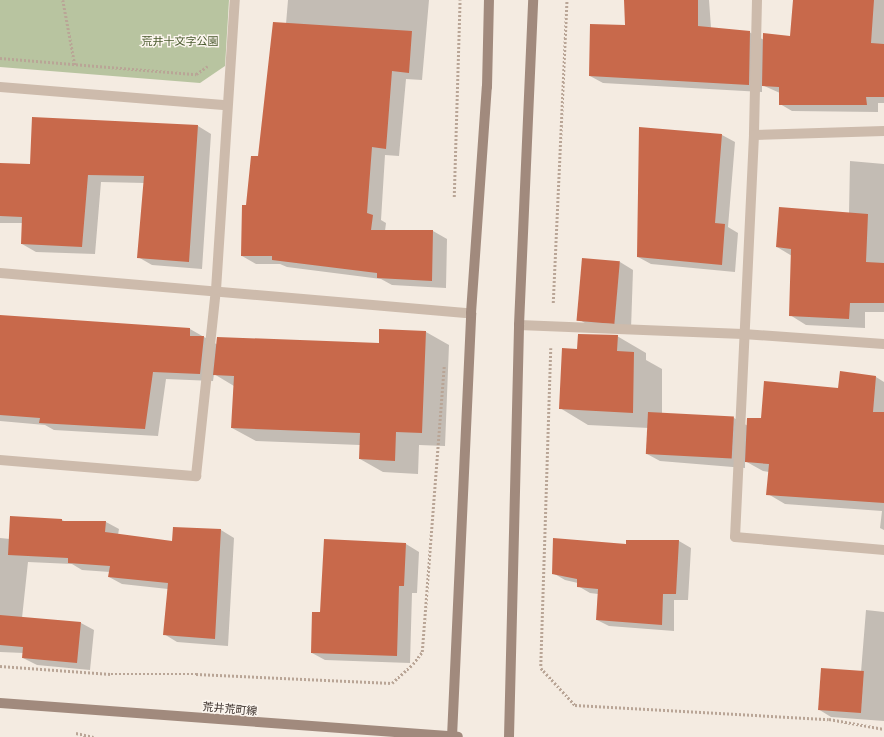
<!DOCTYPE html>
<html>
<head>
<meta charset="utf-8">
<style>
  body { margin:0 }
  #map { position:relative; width:884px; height:737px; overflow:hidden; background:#f4ebe1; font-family:"Golos Text","Noto Sans JP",sans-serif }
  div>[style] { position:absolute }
  .green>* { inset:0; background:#b8c4a0 }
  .shadow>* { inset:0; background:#0003 }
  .building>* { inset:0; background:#c8694b; transform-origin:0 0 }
  .path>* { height:2.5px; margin-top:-1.25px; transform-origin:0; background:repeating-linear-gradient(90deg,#b9a596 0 2px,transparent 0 4px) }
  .street>* { height:10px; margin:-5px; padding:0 5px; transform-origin:5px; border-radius:5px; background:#cdbbac }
  .secondary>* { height:10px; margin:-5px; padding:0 5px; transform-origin:5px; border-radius:5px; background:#a18a7d }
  span { translate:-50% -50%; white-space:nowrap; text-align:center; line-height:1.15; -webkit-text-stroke:3px #fbf5ee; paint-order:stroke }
  .park-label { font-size:11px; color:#4a5a2e }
  .street-label { font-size:11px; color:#3b302b }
</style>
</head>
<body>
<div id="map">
  <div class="green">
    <i style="clip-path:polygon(0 0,229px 0,225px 66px,200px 83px,0 67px)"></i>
  </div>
  <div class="shadow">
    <i style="clip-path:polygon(288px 0,429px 0,422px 80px,406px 79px,399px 156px,385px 155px,381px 220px,386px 223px,385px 231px,433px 231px,447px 239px,446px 288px,392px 285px,381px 279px,287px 267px,280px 264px,256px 264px,242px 256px,247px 206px,259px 157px,286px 24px)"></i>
    <i style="clip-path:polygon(625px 0,709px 0,711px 28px,749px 32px,764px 40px,791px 37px,794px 0,884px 0,884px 103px,878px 103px,878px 112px,792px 111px,780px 104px,780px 93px,762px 85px,762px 92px,603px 83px,590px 76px,626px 26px)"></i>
    <i style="clip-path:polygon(198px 126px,211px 134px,202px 269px,152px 265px,138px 257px,145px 183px,101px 182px,95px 254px,36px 252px,22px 244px,23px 223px,0 223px,0 164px,31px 165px)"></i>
    <i style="clip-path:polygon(640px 128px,722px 135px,735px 142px,728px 227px,738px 233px,735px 272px,651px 264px,638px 257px)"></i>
    <i style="clip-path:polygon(850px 161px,884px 164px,884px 312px,865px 312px,865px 328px,806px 325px,790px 315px,792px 256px,777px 247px,849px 213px)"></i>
    <i style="clip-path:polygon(620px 262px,633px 270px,631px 329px,593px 328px,580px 320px)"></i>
    <i style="clip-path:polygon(0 316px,190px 329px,218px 345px,380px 344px,426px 332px,449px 345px,445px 446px,419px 445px,418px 474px,383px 472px,360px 459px,360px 445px,256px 441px,232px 428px,234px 386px,214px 374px,213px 381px,166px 379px,158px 436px,54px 430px,45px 425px,0 421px)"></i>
    <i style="clip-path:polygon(617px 336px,646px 353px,646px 360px,662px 369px,662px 414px,734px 418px,748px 426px,839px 389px,840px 372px,876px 377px,884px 382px,884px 530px,880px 528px,882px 511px,785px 504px,768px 494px,769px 472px,763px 471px,745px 461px,745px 468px,660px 461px,647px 454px,649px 428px,588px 425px,560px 408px,578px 350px)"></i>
    <i style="clip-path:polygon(62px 520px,66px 522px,106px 522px,119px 529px,118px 535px,173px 542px,221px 530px,234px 538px,228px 646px,177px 642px,164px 634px,168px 589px,122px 584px,109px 577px,110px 572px,82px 570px,72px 564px,28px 562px,22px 618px,81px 623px,94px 630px,90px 670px,37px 665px,23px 658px,24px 653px,0 652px,0 538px,10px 539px)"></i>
    <i style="clip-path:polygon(325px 540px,406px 544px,419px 552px,417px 593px,412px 593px,410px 663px,325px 660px,312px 653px,321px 613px)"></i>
    <i style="clip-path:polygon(627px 541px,679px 541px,691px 548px,688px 600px,674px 600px,674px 631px,609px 626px,597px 620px,598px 594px,590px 593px,578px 586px,578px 583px,565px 580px,553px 573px,627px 545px)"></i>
    <i style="clip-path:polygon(866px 610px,884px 612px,884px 721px,831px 717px,818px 709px,861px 672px)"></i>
  </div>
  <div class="building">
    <i style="clip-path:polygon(624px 0,698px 0,698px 26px,750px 31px,749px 85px,589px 76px,590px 24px,625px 25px)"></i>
    <i style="clip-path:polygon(793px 0,874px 0,871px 43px,884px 44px,884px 97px,866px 97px,867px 105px,779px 105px,779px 87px,762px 86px,763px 33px,790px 36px)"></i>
    <i style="clip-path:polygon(273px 22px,412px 31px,409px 73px,392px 71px,386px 149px,372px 147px,367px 213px,373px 215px,371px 230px,433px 230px,432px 281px,377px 278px,377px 273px,272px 260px,272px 256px,241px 256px,242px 205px,246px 205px,251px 156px,258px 156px)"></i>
    <i style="clip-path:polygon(32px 117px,198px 125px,189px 262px,137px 258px,144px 176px,88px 175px,82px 247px,21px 244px,22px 217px,0 216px,0 163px,30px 164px)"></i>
    <i style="clip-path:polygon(639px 127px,722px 134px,715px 223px,725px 224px,722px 265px,637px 257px)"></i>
    <i style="clip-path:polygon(779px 207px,868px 214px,866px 262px,884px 263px,884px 303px,850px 303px,849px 319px,789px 316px,791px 249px,776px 247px)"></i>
    <i style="left:582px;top:258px;width:38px;height:63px;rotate:5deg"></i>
    <i style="clip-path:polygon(0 315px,190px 328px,190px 336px,204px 336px,200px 374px,153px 372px,145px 429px,39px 423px,40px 418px,0 415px)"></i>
    <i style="clip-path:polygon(379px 329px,426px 331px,422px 433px,396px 432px,395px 461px,359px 459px,360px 433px,231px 428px,234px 376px,213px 375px,217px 337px,379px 343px)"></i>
    <i style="clip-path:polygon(578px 334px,618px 335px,617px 351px,634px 352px,633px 413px,559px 409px,562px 348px,577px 349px)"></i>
    <i style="clip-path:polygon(840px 371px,876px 376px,873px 412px,884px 412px,884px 503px,766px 495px,769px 464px,745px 462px,747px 418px,761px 418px,764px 381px,838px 388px)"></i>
    <i style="left:648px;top:412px;width:86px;height:42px;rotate:3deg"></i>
    <i style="clip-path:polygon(10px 516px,62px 519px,62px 521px,106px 521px,105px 532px,172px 541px,173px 527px,221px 529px,215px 639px,163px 635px,168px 583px,108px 577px,110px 566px,68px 563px,68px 558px,8px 555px)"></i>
    <i style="clip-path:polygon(553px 538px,626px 544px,626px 540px,679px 540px,676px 594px,663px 594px,662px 625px,596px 620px,598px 589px,577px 587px,577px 579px,552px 574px)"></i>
    <i style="clip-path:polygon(324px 539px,406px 543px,404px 586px,399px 586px,397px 656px,311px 653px,312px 612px,320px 612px)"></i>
    <i style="clip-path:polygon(0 615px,81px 622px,77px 663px,22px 658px,23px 647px,0 645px)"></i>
    <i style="left:821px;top:668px;width:43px;height:42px;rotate:4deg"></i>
  </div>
  <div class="path">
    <i style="left:63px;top:0;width:66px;rotate:79.5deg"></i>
    <i style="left:0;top:58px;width:197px;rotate:4.7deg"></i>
    <i style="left:196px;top:74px;width:14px;rotate:-34deg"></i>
    <i style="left:454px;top:197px;width:197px;rotate:-88.3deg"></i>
    <i style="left:553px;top:303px;width:303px;rotate:-87.4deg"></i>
    <i style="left:551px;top:348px;width:320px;rotate:91.8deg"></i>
    <i style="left:541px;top:668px;width:50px;rotate:47.4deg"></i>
    <i style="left:575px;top:705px;width:254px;rotate:3.2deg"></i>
    <i style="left:829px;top:719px;width:56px;rotate:10.3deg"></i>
    <i style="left:0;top:666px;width:111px;rotate:4.1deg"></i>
    <i style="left:111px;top:674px;width:85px"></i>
    <i style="left:196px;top:674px;width:196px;rotate:2.6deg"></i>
    <i style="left:392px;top:683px;width:28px;rotate:-42deg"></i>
    <i style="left:413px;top:664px;width:15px;rotate:-53deg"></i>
    <i style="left:422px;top:652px;width:287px;rotate:-85.6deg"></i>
    <i style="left:76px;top:733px;width:18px;rotate:13deg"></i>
  </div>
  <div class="street">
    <i style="left:757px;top:0;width:135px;rotate:91.3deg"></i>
    <i style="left:754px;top:135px;width:402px;rotate:92.7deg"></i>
    <i style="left:735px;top:537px;width:150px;rotate:5deg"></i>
    <i style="left:0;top:87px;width:227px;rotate:4.6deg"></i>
    <i style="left:754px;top:135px;width:130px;rotate:-1.8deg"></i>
    <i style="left:0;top:273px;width:473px;rotate:4.9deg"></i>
    <i style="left:519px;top:325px;width:224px;rotate:2.3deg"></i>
    <i style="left:743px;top:334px;width:141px;rotate:4.1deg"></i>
    <i style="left:0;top:460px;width:197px;rotate:4.7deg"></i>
    <i style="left:196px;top:476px;width:187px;rotate:-83.9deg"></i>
    <i style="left:216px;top:290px;width:291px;rotate:-86.3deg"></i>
  </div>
  <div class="secondary">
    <i style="left:0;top:703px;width:459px;rotate:4.2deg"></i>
    <i style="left:452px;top:737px;width:424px;rotate:-87.4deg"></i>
    <i style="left:471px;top:313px;width:227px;rotate:-86deg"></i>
    <i style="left:487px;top:87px;width:87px;rotate:-88.7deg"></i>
    <i style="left:509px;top:737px;width:412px;rotate:-88.6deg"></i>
    <i style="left:519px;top:325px;width:325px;rotate:-87.5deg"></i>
  </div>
  <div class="park-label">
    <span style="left:180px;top:41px">荒井十文字公園</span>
  </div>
  <div class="street-label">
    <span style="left:230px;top:709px;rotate:5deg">荒井荒町線</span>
  </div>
</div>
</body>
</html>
